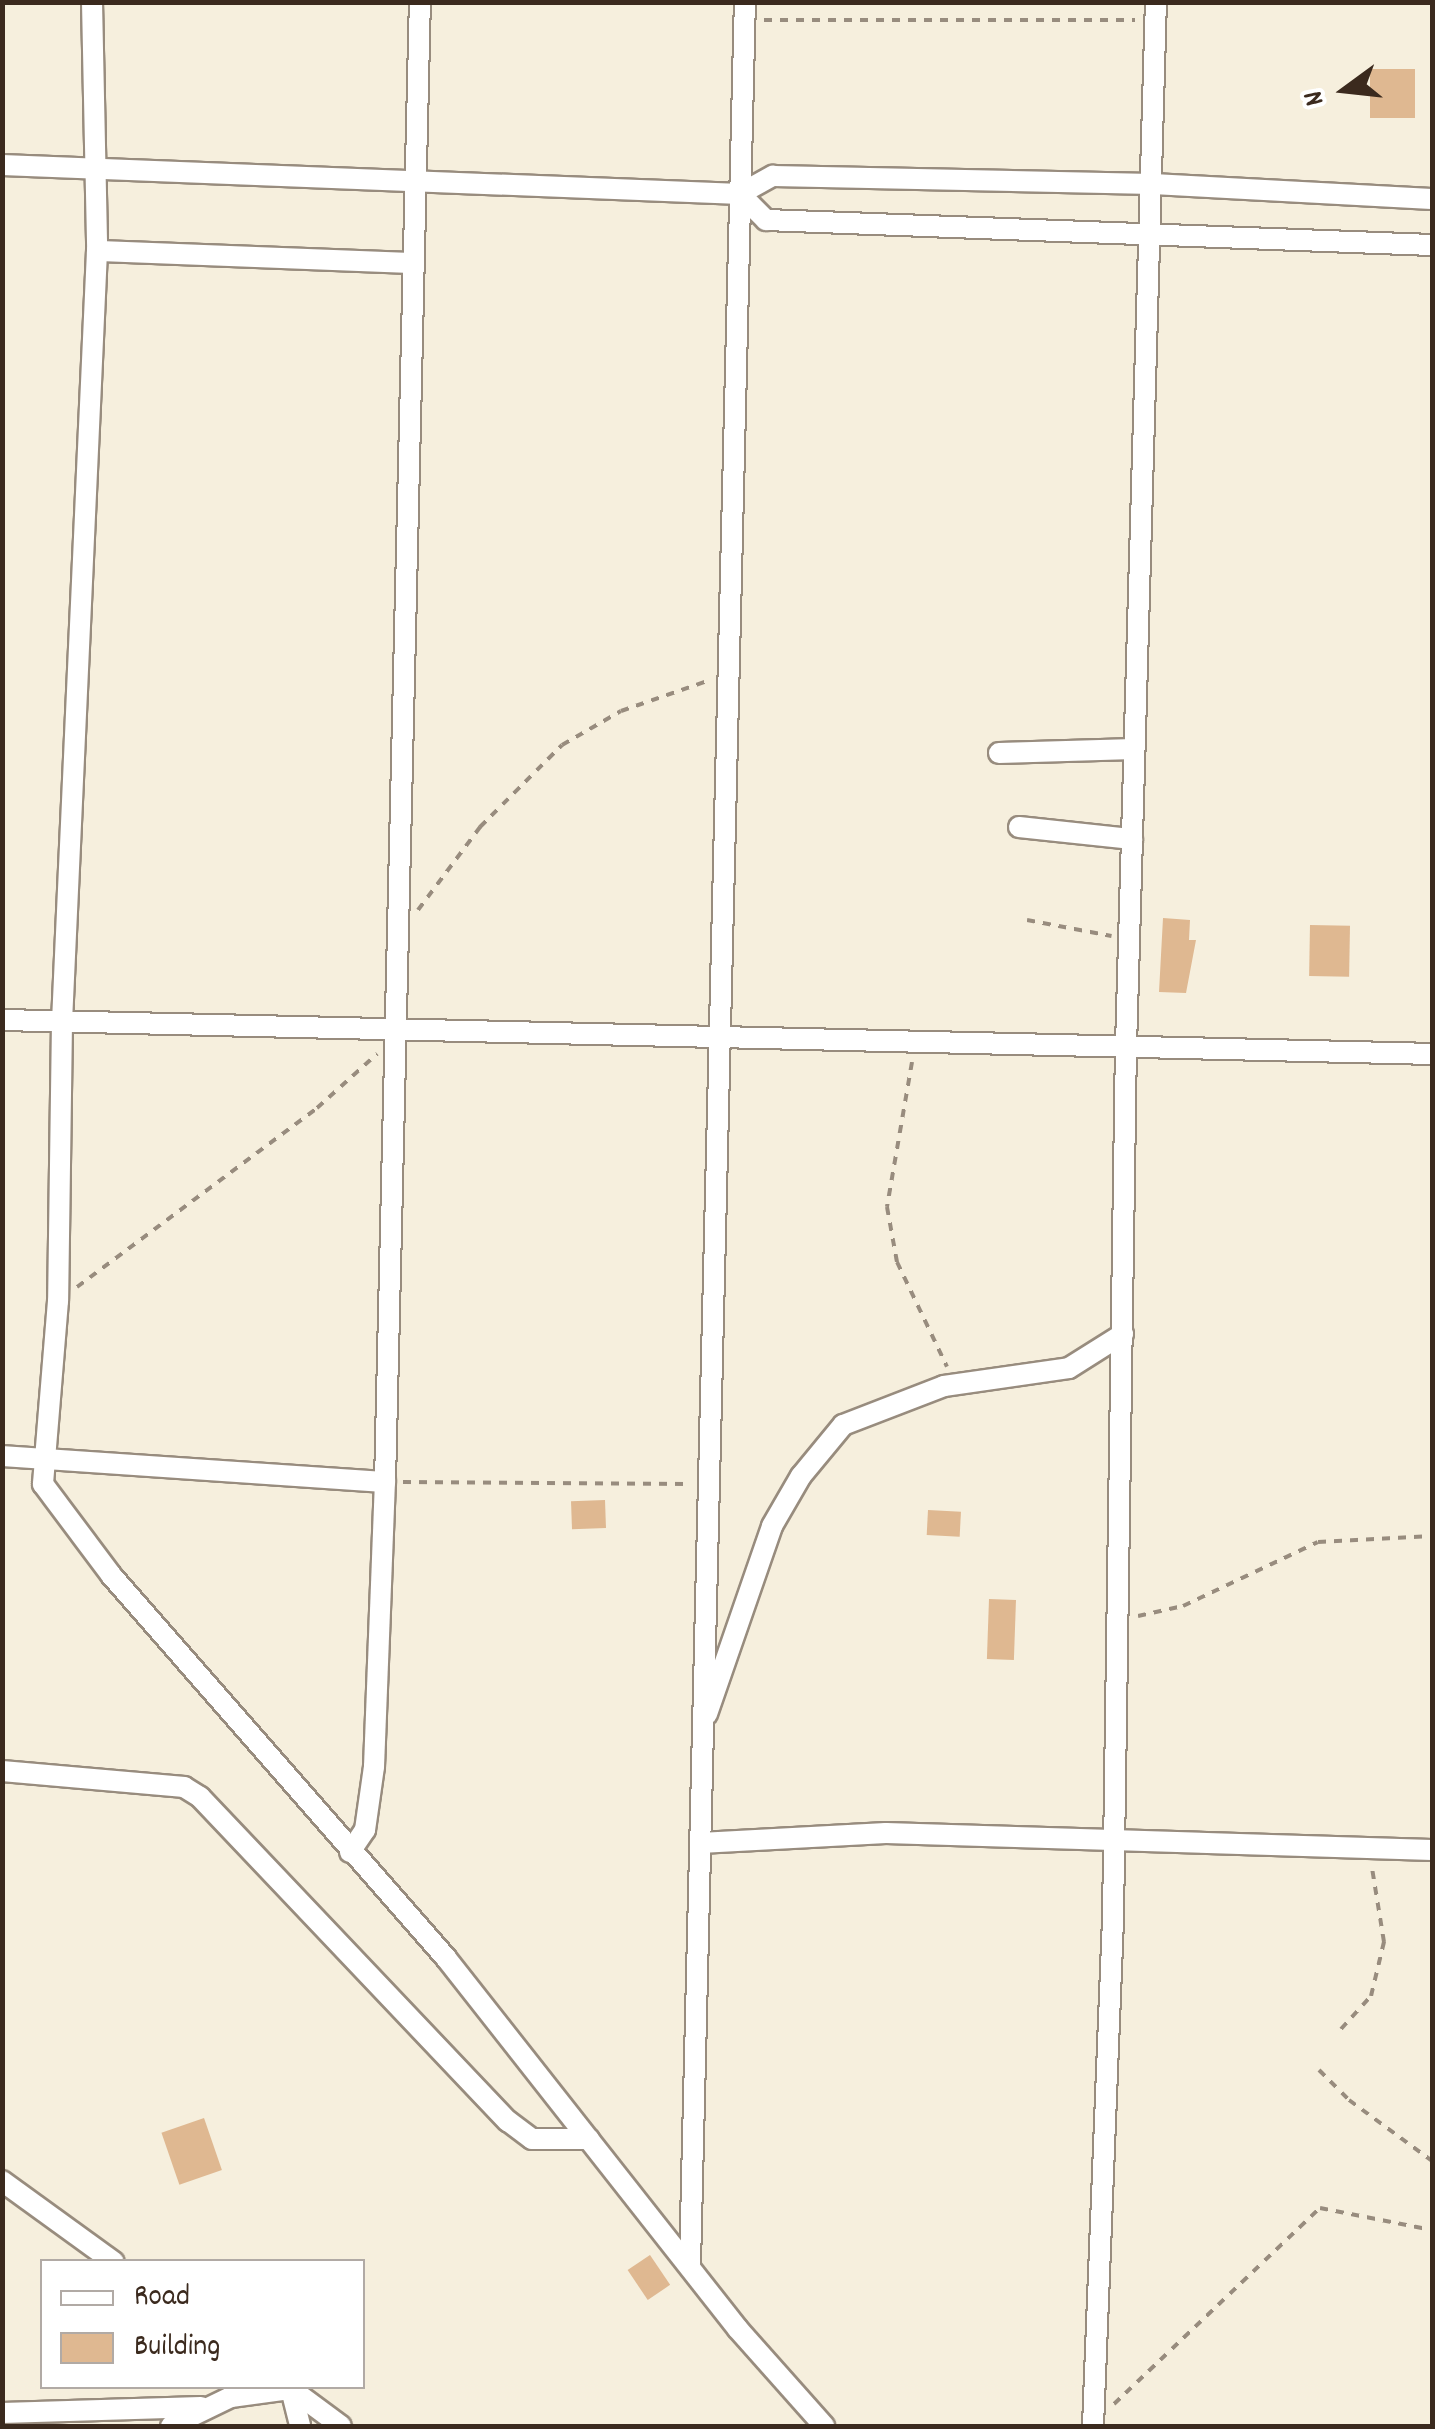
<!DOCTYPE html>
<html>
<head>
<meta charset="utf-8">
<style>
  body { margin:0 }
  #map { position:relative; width:1435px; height:2429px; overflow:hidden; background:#f6efdd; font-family:Dekko,sans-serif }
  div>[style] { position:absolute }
  .building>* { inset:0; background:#dfb891; transform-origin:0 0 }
  .path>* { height:4px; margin-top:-2px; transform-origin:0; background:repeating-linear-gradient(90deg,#988c7e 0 8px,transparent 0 16px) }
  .roads { filter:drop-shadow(2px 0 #988c7e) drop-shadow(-2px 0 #988c7e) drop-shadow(0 2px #988c7e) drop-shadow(0 -2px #988c7e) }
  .minor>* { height:20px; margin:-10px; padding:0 10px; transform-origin:10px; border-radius:10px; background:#fff }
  span { translate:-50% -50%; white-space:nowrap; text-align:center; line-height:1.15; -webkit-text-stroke:10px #fff; paint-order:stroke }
  .frame { position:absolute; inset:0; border:5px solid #3b2a1e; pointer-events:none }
  .legend { position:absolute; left:40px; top:2259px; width:325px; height:130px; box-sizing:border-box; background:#fff; border:2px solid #b1aaa5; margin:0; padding:12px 18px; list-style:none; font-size:30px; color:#3b2a1e }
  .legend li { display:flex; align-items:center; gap:20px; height:50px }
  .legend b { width:50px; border:2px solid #b1aaa5 }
  .north { position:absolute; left:1295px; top:40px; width:100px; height:100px; -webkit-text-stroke:8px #fff; paint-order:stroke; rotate:255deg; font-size:28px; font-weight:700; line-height:40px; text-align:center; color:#3b2a1e }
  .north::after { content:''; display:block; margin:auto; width:35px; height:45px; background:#3b2a1e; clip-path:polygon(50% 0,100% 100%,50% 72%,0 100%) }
</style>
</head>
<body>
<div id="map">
  <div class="building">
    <i style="left:1370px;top:69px;width:45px;height:49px"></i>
    <i style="clip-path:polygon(1163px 918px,1190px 920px,1189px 940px,1196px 940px,1186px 993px,1159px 992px)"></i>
    <i style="left:1310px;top:925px;width:40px;height:51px;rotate:1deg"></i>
    <i style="left:605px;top:1500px;width:28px;height:34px;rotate:88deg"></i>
    <i style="left:928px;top:1510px;width:33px;height:25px;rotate:3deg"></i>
    <i style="left:989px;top:1599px;width:27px;height:60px;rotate:2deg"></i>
    <i style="left:204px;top:2118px;width:55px;height:45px;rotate:71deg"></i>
    <i style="left:650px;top:2255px;width:36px;height:27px;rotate:56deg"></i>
  </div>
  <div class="path">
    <i style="left:764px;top:20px;width:371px"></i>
    <i style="left:418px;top:910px;width:104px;rotate:-53.2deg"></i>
    <i style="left:480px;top:827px;width:116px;rotate:-45deg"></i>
    <i style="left:562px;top:745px;width:68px;rotate:-30deg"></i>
    <i style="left:621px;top:711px;width:94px;rotate:-19.2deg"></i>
    <i style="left:1027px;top:920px;width:86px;rotate:10.7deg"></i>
    <i style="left:912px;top:1062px;width:147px;rotate:99.8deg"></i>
    <i style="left:887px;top:1207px;width:56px;rotate:79.7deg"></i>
    <i style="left:897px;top:1262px;width:116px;rotate:64.5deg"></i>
    <i style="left:77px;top:1287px;width:299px;rotate:-36.7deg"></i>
    <i style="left:317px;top:1108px;width:81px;rotate:-42deg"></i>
    <i style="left:403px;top:1482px;width:286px;rotate:0.4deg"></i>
    <i style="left:1138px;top:1616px;width:46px;rotate:-12.5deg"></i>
    <i style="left:1183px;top:1606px;width:149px;rotate:-25.4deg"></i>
    <i style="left:1318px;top:1542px;width:114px;rotate:-3deg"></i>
    <i style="left:1341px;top:2029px;width:45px;rotate:-47.7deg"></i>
    <i style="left:1371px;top:1996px;width:56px;rotate:-76.5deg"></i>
    <i style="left:1384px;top:1942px;width:75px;rotate:-99.2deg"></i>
    <i style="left:1319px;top:2070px;width:42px;rotate:45deg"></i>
    <i style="left:1349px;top:2100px;width:103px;rotate:36.3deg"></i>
    <i style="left:1114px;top:2404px;width:284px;rotate:-43.6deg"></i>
    <i style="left:1320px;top:2208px;width:114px;rotate:11.1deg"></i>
  </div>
  <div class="roads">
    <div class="minor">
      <i style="left:92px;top:2px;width:249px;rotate:88.8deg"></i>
      <i style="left:97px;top:251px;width:772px;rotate:92.6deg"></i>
      <i style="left:62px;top:1022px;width:279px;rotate:90.8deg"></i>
      <i style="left:58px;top:1301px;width:184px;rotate:94.7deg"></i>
      <i style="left:43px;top:1484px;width:114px;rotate:53.2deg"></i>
      <i style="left:111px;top:1575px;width:509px;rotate:48.82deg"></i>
      <i style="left:446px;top:1958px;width:472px;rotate:51.8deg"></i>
      <i style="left:738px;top:2329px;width:130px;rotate:48.4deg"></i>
      <i style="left:2px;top:165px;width:739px;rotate:2.25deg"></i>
      <i style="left:740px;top:194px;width:38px;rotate:-29deg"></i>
      <i style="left:773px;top:176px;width:380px;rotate:1.2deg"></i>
      <i style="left:1153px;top:184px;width:279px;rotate:3.1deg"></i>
      <i style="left:740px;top:194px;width:37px;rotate:45deg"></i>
      <i style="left:766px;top:220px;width:666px;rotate:2.15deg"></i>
      <i style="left:97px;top:251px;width:317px;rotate:2.2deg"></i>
      <i style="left:999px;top:753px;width:135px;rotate:-1.7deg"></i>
      <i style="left:1019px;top:827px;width:114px;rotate:6.1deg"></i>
      <i style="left:2px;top:1020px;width:1430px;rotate:1.36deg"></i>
      <i style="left:2px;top:1456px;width:384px;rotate:3.9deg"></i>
      <i style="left:707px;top:1714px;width:199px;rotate:-70.9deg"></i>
      <i style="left:772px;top:1526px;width:58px;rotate:-59.9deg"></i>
      <i style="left:801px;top:1476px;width:66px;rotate:-50.5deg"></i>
      <i style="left:843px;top:1425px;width:108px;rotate:-21.1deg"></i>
      <i style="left:944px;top:1386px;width:126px;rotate:-8.2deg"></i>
      <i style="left:1069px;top:1368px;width:64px;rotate:-32.2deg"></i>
      <i style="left:2px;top:1771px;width:183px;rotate:5deg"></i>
      <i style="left:184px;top:1787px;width:19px;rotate:32deg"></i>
      <i style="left:200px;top:1797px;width:447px;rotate:46.5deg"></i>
      <i style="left:508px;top:2121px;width:30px;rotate:37deg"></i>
      <i style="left:532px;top:2139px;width:57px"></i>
      <i style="left:700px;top:1843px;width:186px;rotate:-3.1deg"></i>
      <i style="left:886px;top:1833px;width:546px;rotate:1.78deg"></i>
      <i style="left:350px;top:1852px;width:27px;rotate:-56deg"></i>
      <i style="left:365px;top:1830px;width:64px;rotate:-81.9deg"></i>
      <i style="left:374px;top:1767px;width:285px;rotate:-87.8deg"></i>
      <i style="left:385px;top:1482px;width:1480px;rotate:-88.65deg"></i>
      <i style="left:2px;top:2181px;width:138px;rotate:35.9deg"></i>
      <i style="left:690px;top:2264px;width:2263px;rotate:-88.61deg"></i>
      <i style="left:287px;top:2386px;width:67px;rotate:36.5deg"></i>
      <i style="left:2px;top:2413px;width:199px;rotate:-1.7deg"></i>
      <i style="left:171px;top:2426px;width:67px;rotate:-25.8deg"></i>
      <i style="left:231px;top:2397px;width:61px;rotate:-7.6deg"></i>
      <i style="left:291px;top:2389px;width:38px;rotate:76deg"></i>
      <i style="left:1093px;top:2426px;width:507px;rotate:-87.74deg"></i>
      <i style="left:1113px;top:1919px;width:872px;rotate:-89.15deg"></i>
      <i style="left:1126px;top:1047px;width:1045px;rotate:-88.36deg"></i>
    </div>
  </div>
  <div class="frame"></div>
  <ul class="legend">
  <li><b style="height:12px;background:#fff"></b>Road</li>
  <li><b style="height:28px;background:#dfb891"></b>Building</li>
  </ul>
  <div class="north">N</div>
</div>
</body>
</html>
